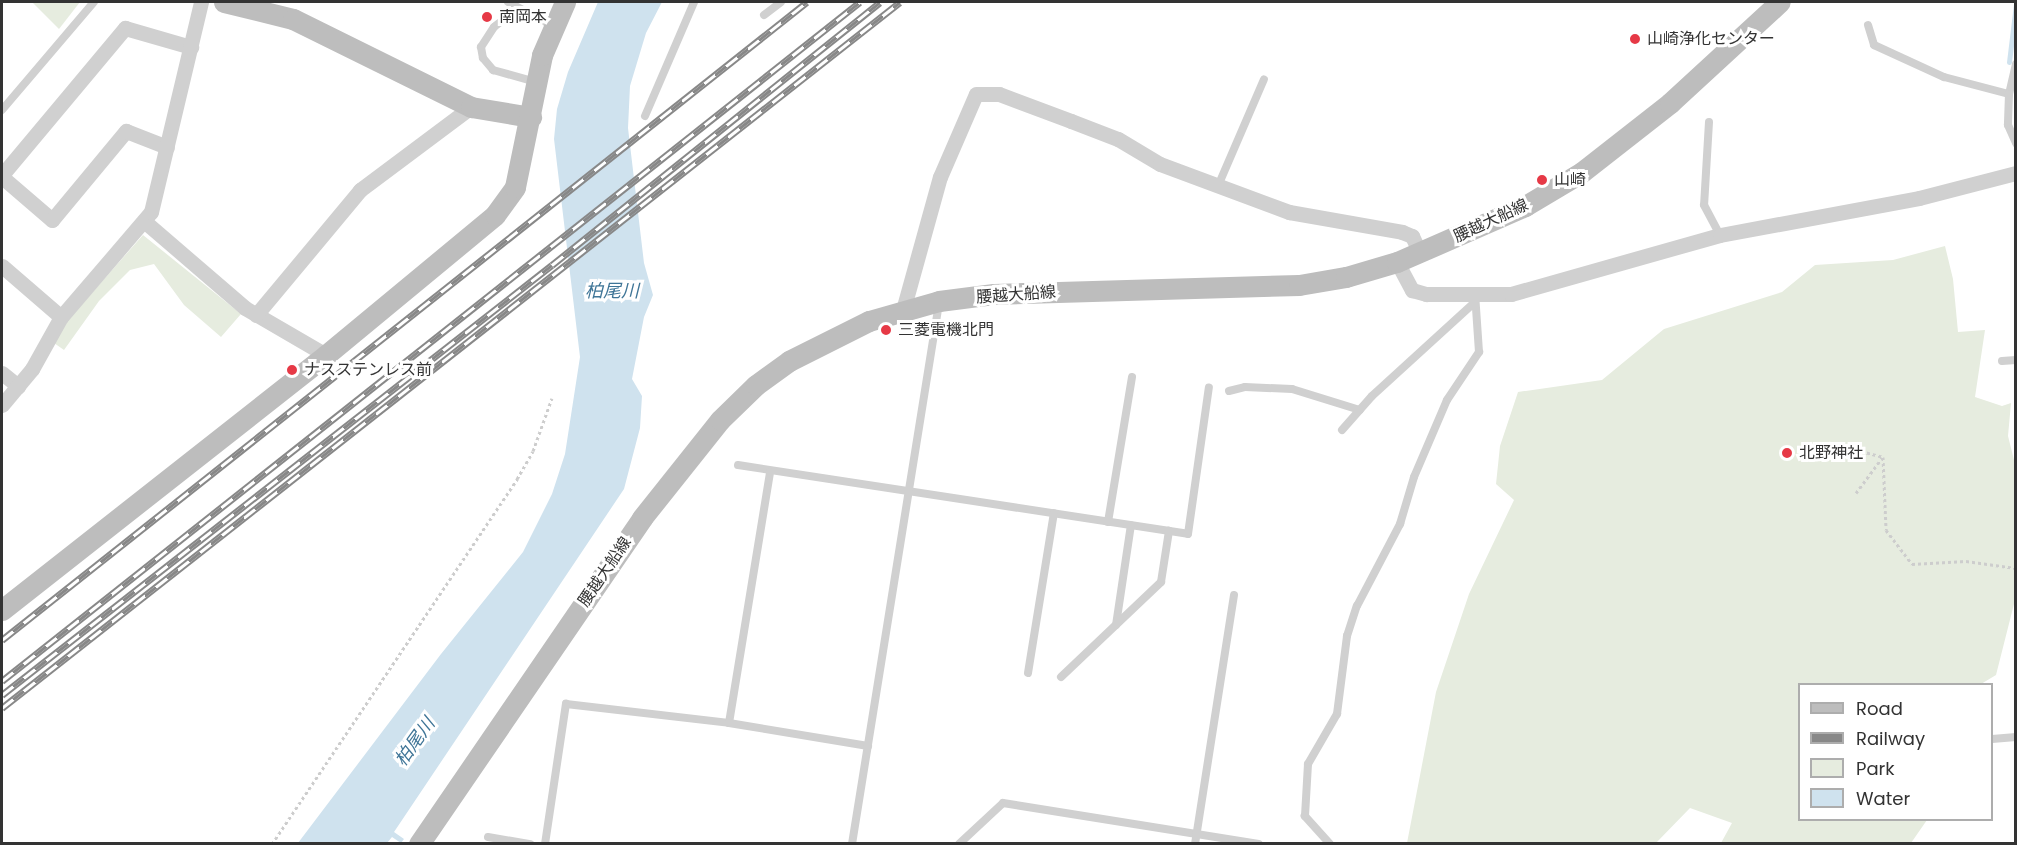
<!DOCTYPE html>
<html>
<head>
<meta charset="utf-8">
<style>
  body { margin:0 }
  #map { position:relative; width:2017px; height:845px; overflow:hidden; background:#fff; font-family:Poppins,"Noto Sans JP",sans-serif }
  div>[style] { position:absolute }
  .green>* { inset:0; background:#e6ecdf }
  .water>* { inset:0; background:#cfe2ee }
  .stream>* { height:5px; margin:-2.5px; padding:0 2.5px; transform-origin:2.5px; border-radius:2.5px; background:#cfe2ee }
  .path>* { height:3px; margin-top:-1.5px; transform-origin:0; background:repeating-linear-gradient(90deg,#cdcdcd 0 3px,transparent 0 6px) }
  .lane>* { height:8px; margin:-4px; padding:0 4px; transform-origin:4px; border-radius:4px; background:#d0d0d0 }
  .street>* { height:15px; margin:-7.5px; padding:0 7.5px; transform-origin:7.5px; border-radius:7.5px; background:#d0d0d0 }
  .secondary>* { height:21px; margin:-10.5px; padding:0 10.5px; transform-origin:10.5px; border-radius:10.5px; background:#bdbdbd }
  .rail>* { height:7px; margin-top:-3.5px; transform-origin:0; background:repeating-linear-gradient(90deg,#fff 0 14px,#888 0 28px); box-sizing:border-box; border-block:2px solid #888 }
  .dots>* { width:16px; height:16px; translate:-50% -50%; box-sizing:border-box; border:3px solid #fff; border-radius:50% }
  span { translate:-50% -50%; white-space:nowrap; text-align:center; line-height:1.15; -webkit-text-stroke:6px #fff; paint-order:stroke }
  .poi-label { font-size:16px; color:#333 }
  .left { translate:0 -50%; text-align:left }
  .street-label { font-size:16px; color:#333 }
  .water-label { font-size:18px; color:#3f7597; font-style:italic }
  .frame { position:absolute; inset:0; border:3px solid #333; pointer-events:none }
  .legend { position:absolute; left:1798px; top:683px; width:195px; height:138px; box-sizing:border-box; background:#fff; border:2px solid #adadad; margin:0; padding:8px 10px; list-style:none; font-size:18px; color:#333 }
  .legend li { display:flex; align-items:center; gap:12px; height:30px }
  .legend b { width:30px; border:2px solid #adadad }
</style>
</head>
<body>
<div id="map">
  <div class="green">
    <i style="clip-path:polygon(32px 2px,80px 2px,59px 29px)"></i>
    <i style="clip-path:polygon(143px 235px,241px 314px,221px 337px,184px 305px,154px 264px,130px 270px,99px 301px,64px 350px,54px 343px,68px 320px)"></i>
    <i style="clip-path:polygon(1945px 246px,1953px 279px,1958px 332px,1985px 330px,1975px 397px,2002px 406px,2011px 403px,2008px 436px,2016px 468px,2015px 600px,1996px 675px,1981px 684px,1800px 684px,1800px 820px,1927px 820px,1911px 843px,1721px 843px,1732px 823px,1690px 808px,1656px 843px,1407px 843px,1436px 692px,1469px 594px,1514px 500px,1496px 484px,1500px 446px,1518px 392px,1602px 380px,1664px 329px,1782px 292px,1815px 265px,1893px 260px)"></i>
  </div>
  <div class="water">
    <i style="clip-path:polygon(598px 2px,662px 2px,646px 33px,630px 86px,628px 128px,644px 263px,653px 295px,644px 317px,632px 379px,642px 396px,640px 428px,624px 489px,394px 832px,404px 839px,401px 843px,392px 837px,387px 843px,298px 843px,441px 654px,523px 552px,552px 494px,565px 454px,580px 357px,554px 139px,557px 109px,568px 72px)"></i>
  </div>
  <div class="stream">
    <i style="left:2009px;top:62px;width:58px;rotate:-83.1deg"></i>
  </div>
  <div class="path">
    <i style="left:1861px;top:451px;width:23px;rotate:15deg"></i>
    <i style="left:1883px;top:457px;width:73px;rotate:87.6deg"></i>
    <i style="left:1886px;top:530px;width:43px;rotate:52.6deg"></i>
    <i style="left:1912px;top:564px;width:54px;rotate:-3.2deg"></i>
    <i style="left:1966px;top:561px;width:50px;rotate:8deg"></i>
    <i style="left:1856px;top:493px;width:44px;rotate:-53.4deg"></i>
    <i style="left:272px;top:844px;width:440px;rotate:-56.1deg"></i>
    <i style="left:517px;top:479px;width:32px;rotate:-60deg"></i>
    <i style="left:533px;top:451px;width:56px;rotate:-70.3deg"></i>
  </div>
  <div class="lane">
    <i style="left:508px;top:2px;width:51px;rotate:28.1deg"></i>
    <i style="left:517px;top:9px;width:29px;rotate:142deg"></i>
    <i style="left:494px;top:27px;width:24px;rotate:123deg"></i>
    <i style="left:481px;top:47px;width:11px;rotate:80deg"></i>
    <i style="left:483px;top:58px;width:16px;rotate:50deg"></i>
    <i style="left:493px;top:70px;width:45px;rotate:15.6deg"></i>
    <i style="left:764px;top:15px;width:21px;rotate:-37deg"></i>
    <i style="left:1868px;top:25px;width:21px;rotate:73deg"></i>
    <i style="left:1874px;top:45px;width:77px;rotate:24.6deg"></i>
    <i style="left:1944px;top:77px;width:67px;rotate:14.7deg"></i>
    <i style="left:2016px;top:64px;width:31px;rotate:103deg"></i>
    <i style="left:2009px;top:94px;width:31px;rotate:92deg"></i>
    <i style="left:2008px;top:125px;width:20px;rotate:66deg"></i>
    <i style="left:2px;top:110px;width:142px;rotate:-49.6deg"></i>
    <i style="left:645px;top:116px;width:124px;rotate:-66.7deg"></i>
    <i style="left:1709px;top:122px;width:83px;rotate:93.4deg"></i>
    <i style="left:1704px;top:205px;width:34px;rotate:62deg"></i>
    <i style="left:1218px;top:186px;width:116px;rotate:-66.7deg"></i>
    <i style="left:2002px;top:361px;width:14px;rotate:-4deg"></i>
    <i style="left:1229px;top:391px;width:16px;rotate:-14deg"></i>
    <i style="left:1245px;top:387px;width:47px;rotate:2.4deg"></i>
    <i style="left:1292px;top:389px;width:71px;rotate:17.2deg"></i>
    <i style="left:1342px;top:430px;width:45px;rotate:-48.6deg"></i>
    <i style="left:1372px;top:396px;width:138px;rotate:-42.4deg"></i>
    <i style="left:738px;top:465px;width:455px;rotate:8.7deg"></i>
    <i style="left:1188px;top:534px;width:148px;rotate:-81.9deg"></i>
    <i style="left:1108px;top:522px;width:147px;rotate:-80.6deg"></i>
    <i style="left:1116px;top:625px;width:101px;rotate:-81.5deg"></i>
    <i style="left:1028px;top:673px;width:162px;rotate:-80.8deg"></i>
    <i style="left:1061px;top:677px;width:138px;rotate:-43.5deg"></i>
    <i style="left:1161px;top:582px;width:52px;rotate:-81.1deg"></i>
    <i style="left:729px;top:723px;width:254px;rotate:-80.7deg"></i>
    <i style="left:1992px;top:739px;width:24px;rotate:-5deg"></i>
    <i style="left:488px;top:837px;width:43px;rotate:9.5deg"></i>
    <i style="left:545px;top:844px;width:142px;rotate:-81.5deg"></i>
    <i style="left:566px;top:704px;width:164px;rotate:6.6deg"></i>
    <i style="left:729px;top:723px;width:141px;rotate:9.4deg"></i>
    <i style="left:852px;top:844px;width:548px;rotate:-80.86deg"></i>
    <i style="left:959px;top:844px;width:60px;rotate:-43deg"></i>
    <i style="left:1003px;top:803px;width:259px;rotate:9.1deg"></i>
    <i style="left:1195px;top:844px;width:252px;rotate:-81.1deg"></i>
    <i style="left:1330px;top:844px;width:38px;rotate:-132deg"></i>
    <i style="left:1305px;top:816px;width:52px;rotate:-86.7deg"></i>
    <i style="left:1308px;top:764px;width:58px;rotate:-59.9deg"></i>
    <i style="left:1337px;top:714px;width:79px;rotate:-82.7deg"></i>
    <i style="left:1347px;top:636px;width:32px;rotate:-72deg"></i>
    <i style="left:1357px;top:606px;width:93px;rotate:-62.3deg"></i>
    <i style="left:1400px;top:524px;width:49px;rotate:-73.4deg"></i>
    <i style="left:1414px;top:477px;width:84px;rotate:-66.8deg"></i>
    <i style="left:1447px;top:400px;width:58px;rotate:-56.3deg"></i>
    <i style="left:1479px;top:352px;width:58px;rotate:-93.9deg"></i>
  </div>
  <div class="street">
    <i style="left:2px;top:175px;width:192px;rotate:-50.1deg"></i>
    <i style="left:125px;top:28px;width:69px;rotate:16.1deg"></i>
    <i style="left:2px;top:177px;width:66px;rotate:40.7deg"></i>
    <i style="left:52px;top:220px;width:116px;rotate:-50.3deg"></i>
    <i style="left:126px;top:131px;width:44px;rotate:21.3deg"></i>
    <i style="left:144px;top:221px;width:133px;rotate:40.7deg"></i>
    <i style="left:245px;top:308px;width:94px;rotate:30.1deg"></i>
    <i style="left:1397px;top:262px;width:32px;rotate:62deg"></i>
    <i style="left:1412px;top:290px;width:15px;rotate:16deg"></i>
    <i style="left:1426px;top:294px;width:85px"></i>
    <i style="left:1511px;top:294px;width:217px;rotate:-15.8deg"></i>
    <i style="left:1720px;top:235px;width:202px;rotate:-10.5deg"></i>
    <i style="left:1919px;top:198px;width:100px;rotate:-14.5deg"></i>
    <i style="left:2px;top:266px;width:78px;rotate:40.8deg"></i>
    <i style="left:903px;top:310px;width:138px;rotate:-74.5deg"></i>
    <i style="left:940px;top:177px;width:90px;rotate:-66.6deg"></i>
    <i style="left:976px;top:94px;width:23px"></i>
    <i style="left:999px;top:94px;width:77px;rotate:20.6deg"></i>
    <i style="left:1071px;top:121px;width:50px;rotate:21deg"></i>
    <i style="left:1118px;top:139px;width:49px;rotate:30.8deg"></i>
    <i style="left:1160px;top:164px;width:138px;rotate:20.4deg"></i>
    <i style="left:1289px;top:212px;width:115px;rotate:10deg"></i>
    <i style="left:1402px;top:232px;width:11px;rotate:22deg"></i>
    <i style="left:1412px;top:236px;width:19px;rotate:65deg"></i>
    <i style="left:256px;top:315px;width:163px;rotate:-50.2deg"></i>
    <i style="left:360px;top:190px;width:139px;rotate:-36.8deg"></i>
    <i style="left:2px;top:373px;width:21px;rotate:39deg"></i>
    <i style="left:2px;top:405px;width:47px;rotate:-50.2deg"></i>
    <i style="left:32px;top:369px;width:60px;rotate:-60.9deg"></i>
    <i style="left:61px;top:317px;width:138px;rotate:-49.4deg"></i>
    <i style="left:151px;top:212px;width:216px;rotate:-76.6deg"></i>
  </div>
  <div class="secondary">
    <i style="left:224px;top:2px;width:71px;rotate:13.8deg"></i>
    <i style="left:293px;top:19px;width:199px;rotate:26.3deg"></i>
    <i style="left:471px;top:107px;width:61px;rotate:9.5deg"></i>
    <i style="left:2px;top:610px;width:412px;rotate:-38.2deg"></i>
    <i style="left:326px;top:355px;width:219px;rotate:-39.6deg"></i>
    <i style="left:495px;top:215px;width:34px;rotate:-54deg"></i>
    <i style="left:515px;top:187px;width:135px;rotate:-78.4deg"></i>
    <i style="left:542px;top:55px;width:58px;rotate:-66.5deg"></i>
    <i style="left:419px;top:844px;width:395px;rotate:-55.6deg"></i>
    <i style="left:642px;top:518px;width:125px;rotate:-51.5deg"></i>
    <i style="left:720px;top:420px;width:50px;rotate:-44.2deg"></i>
    <i style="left:756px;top:385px;width:41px;rotate:-36deg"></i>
    <i style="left:789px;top:361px;width:89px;rotate:-26.6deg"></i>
    <i style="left:869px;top:321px;width:73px;rotate:-15.9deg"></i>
    <i style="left:939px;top:301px;width:55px;rotate:-7.3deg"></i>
    <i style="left:994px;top:294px;width:305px;rotate:-1.7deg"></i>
    <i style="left:1299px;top:285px;width:48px;rotate:-9.7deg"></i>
    <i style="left:1346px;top:277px;width:53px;rotate:-16.4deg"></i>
    <i style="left:1397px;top:262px;width:140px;rotate:-23.6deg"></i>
    <i style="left:1525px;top:206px;width:66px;rotate:-30.8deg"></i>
    <i style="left:1582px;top:172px;width:112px;rotate:-38.1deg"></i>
    <i style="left:1670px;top:103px;width:149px;rotate:-42.6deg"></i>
  </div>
  <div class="rail">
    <i style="left:2px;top:640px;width:1027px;rotate:-38.4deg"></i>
    <i style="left:2px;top:681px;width:1094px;rotate:-38.36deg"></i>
    <i style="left:2px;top:695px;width:698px;rotate:-38.02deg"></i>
    <i style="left:552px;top:265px;width:420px;rotate:-38.7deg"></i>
    <i style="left:2px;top:708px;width:1142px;rotate:-38.17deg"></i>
  </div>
  <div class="dots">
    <i style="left:487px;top:17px;background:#e63946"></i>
    <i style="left:1635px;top:39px;background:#e63946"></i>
    <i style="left:1542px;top:180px;background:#e63946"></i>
    <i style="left:886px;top:330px;background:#e63946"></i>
    <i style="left:292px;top:370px;background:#e63946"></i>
    <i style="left:1787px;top:453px;background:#e63946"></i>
  </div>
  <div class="poi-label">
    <span class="left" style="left:499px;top:17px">南岡本</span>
    <span class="left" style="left:1647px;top:39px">山崎浄化センター</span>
    <span class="left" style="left:1554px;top:180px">山崎</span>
    <span class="left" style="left:898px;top:330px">三菱電機北門</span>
    <span class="left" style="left:304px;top:370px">ナスステンレス前</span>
    <span class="left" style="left:1799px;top:453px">北野神社</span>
  </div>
  <div class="street-label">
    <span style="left:1491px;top:221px;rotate:-25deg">腰越大船線</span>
    <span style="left:1016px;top:295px;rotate:-4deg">腰越大船線</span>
    <span style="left:605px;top:572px;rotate:-56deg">腰越大船線</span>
  </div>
  <div class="water-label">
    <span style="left:612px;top:291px">柏尾川</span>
    <span style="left:415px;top:742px;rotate:-54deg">柏尾川</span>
  </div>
  <div class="frame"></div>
  <ul class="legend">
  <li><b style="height:8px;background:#bdbdbd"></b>Road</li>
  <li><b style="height:8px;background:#888"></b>Railway</li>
  <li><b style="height:16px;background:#e6ecdf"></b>Park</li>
  <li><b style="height:16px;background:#cfe2ee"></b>Water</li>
  </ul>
</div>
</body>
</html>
